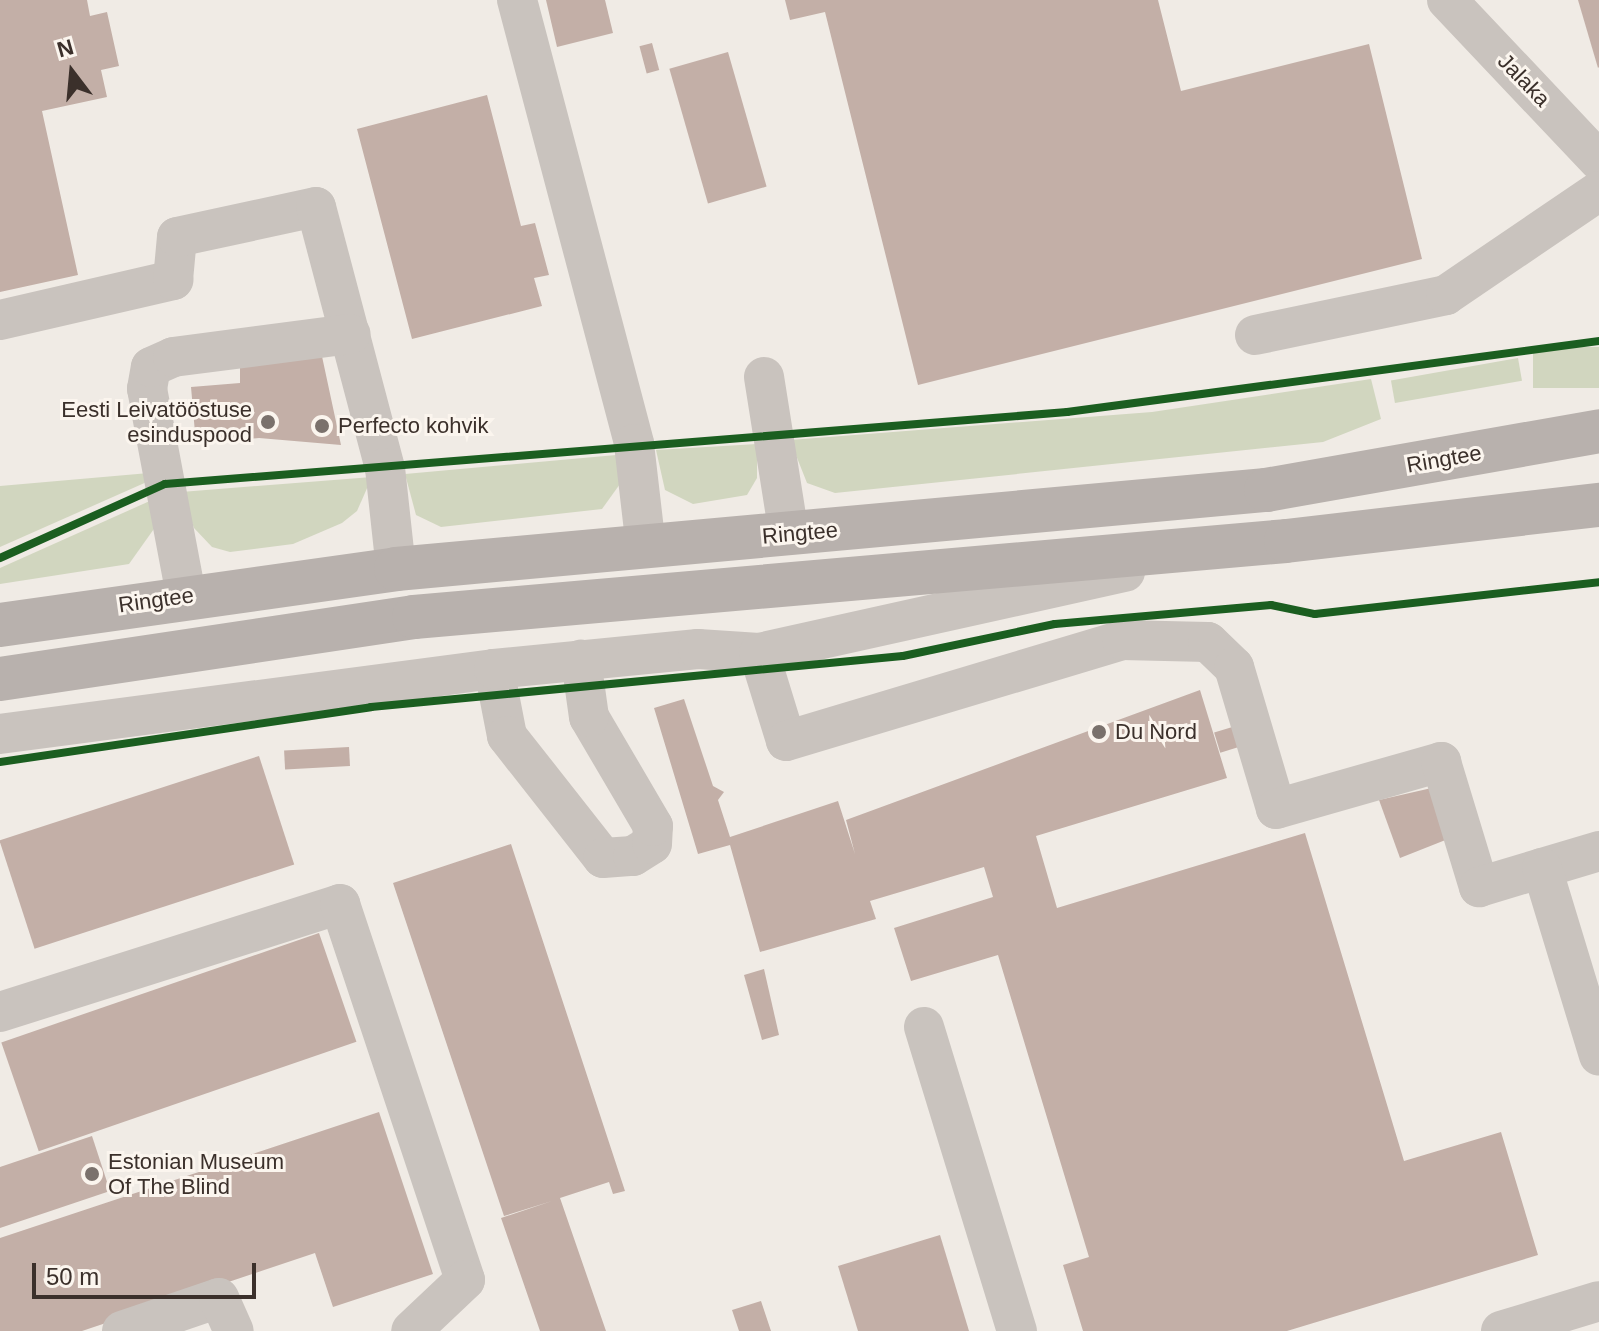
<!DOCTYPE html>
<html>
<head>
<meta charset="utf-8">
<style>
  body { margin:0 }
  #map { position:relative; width:1599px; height:1331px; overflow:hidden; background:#f0ebe5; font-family:Arial,sans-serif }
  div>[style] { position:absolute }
  .green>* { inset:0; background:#d1d6bf; transform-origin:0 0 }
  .building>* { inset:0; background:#c3afa7; transform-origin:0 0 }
  .minor>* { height:40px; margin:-20px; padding:0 20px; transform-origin:20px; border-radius:20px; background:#c9c3be }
  .major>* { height:44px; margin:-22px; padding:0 22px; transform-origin:22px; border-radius:22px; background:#b8b1ad }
  .cycleway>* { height:8px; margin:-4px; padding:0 4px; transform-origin:4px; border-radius:4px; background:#1b5e20 }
  .dots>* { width:22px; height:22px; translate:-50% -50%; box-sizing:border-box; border:4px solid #fbf5ee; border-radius:50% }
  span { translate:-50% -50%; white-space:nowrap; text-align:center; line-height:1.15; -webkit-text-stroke:6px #fbf5ee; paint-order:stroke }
  .street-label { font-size:22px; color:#3b302b }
  .poi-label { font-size:22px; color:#3b302b }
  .right { translate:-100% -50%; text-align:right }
  .left { translate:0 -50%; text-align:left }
  .north { position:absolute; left:32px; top:32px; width:80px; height:80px; -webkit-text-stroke:6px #fbf5ee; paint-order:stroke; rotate:344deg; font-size:22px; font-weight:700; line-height:32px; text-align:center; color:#3b302b }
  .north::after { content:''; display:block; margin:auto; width:28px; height:36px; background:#3b302b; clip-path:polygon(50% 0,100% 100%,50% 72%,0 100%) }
  .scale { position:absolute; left:32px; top:1263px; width:224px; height:36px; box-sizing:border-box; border:4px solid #3b302b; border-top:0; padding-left:10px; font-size:24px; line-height:28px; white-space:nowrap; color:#3b302b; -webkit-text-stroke:6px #fbf5ee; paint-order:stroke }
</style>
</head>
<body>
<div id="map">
  <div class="green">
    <i style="left:1599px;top:347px;width:41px;height:66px;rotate:90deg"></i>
    <i style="left:1518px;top:358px;width:23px;height:129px;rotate:80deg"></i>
    <i style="clip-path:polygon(1371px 379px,1381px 419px,1323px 442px,835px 493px,807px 483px,790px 440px,1152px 412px)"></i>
    <i style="clip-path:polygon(757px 444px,757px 478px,747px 495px,693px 504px,665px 490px,656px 450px)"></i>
    <i style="clip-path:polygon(616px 455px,620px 484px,602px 509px,441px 527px,416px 515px,405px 474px)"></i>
    <i style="clip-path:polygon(149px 473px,149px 481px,0 547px,0 486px)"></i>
    <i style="clip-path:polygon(372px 477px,357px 511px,342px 523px,293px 544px,230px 552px,212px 547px,194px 528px,181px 492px)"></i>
    <i style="clip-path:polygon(152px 500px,156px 526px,129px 564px,0 584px,0 568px)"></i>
  </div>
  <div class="building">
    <i style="clip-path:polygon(0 0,87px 0,90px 16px,107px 12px,119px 66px,101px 70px,107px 97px,42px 111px,78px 275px,0 292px)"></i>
    <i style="clip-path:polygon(546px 0,605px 0,613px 33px,557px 47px)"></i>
    <i style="clip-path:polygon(785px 0,1158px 0,1181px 91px,1369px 44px,1422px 259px,918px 385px,825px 12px,790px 20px)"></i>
    <i style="clip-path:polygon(1578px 0,1599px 0,1599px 67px,1598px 68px)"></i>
    <i style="left:652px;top:43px;width:28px;height:13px;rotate:75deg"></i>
    <i style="left:728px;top:52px;width:140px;height:61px;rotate:74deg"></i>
    <i style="clip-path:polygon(487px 95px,521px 226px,535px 223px,549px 275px,534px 278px,542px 306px,412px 339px,357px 129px)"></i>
    <i style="clip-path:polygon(320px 347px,341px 445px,259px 438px,196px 444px,191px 387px,240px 383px,240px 365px)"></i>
    <i style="clip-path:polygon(1200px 690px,1227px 778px,1036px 836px,1057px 908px,1305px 833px,1404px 1161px,1501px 1132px,1538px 1255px,1287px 1331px,1083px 1331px,1063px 1265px,1089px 1257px,998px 955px,911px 981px,894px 928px,993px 897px,984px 867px,870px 901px,876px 919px,760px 952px,730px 845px,698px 854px,654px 708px,684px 699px,713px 786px,724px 792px,718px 800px,730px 837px,838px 801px,855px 854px,846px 820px)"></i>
    <i style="left:1239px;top:725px;width:21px;height:26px;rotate:73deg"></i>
    <i style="left:349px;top:747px;width:19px;height:65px;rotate:87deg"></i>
    <i style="left:259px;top:756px;width:114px;height:273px;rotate:72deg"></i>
    <i style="clip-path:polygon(1436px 787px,1448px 839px,1400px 858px,1379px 800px)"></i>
    <i style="clip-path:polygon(511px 844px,625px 1191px,613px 1194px,609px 1182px,560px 1198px,606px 1331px,540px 1331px,501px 1218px,552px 1201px,504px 1216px,393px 883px)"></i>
    <i style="left:319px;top:933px;width:115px;height:336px;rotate:71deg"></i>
    <i style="clip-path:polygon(764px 969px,779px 1035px,762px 1040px,744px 975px)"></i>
    <i style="clip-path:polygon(379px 1112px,433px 1274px,333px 1307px,315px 1253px,82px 1331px,0 1331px,0 1238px)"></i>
    <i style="clip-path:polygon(92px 1136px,110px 1191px,0 1228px,0 1167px)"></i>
    <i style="clip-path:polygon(940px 1235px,969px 1331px,858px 1331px,838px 1266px)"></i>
    <i style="clip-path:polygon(761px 1301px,771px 1331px,739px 1331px,732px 1310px)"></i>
  </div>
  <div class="minor">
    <i style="left:517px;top:0;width:459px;rotate:75.2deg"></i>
    <i style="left:634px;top:444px;width:104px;rotate:83.4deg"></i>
    <i style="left:1447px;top:0;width:221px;rotate:46.6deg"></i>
    <i style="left:0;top:320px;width:178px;rotate:-13deg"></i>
    <i style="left:173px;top:280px;width:43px;rotate:-84.7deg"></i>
    <i style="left:177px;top:237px;width:142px;rotate:-12.2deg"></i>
    <i style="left:316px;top:207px;width:270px;rotate:75.2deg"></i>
    <i style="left:385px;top:468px;width:102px;rotate:83.8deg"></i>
    <i style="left:1255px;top:335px;width:195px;rotate:-11.8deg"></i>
    <i style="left:1446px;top:295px;width:185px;rotate:-34.2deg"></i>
    <i style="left:764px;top:377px;width:159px;rotate:81deg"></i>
    <i style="left:186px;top:595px;width:210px;rotate:-100.7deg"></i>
    <i style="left:147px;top:389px;width:22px;rotate:-80deg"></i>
    <i style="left:151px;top:367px;width:24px;rotate:-24deg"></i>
    <i style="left:173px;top:357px;width:179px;rotate:-7.4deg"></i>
    <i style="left:759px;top:653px;width:92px;rotate:72.9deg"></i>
    <i style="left:786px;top:741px;width:351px;rotate:-16.7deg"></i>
    <i style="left:1122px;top:640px;width:86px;rotate:1.3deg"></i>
    <i style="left:1208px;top:642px;width:36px;rotate:44deg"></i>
    <i style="left:1234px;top:667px;width:148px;rotate:73.5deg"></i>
    <i style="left:1276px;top:809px;width:172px;rotate:-15.9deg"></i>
    <i style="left:1441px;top:762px;width:131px;rotate:73.1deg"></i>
    <i style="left:1479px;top:887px;width:125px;rotate:-16.7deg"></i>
    <i style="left:494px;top:669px;width:68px;rotate:79deg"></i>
    <i style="left:507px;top:736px;width:155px;rotate:51.8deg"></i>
    <i style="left:603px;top:858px;width:30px;rotate:-4deg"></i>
    <i style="left:633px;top:856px;width:22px;rotate:-32deg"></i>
    <i style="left:652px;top:844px;width:18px;rotate:-87deg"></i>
    <i style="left:653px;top:826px;width:126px;rotate:-120.4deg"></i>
    <i style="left:589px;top:717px;width:58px;rotate:-98deg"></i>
    <i style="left:0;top:734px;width:498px;rotate:-7.5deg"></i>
    <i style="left:494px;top:669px;width:205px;rotate:-5.6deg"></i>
    <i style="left:698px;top:649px;width:61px;rotate:3.8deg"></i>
    <i style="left:759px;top:653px;width:375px;rotate:-12.5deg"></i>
    <i style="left:1542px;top:868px;width:196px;rotate:73.1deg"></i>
    <i style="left:0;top:1012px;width:357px;rotate:-17.6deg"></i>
    <i style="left:340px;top:904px;width:396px;rotate:71.6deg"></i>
    <i style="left:465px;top:1280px;width:74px;rotate:136.6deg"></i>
    <i style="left:924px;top:1027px;width:318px;rotate:73deg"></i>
    <i style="left:122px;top:1331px;width:102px;rotate:-18.8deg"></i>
    <i style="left:219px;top:1298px;width:36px;rotate:66deg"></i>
    <i style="left:1501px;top:1331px;width:102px;rotate:-17deg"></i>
  </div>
  <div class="major">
    <i style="left:0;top:625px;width:400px;rotate:-8deg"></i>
    <i style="left:396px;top:569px;width:874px;rotate:-5.19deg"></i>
    <i style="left:1266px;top:490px;width:338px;rotate:-10deg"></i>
    <i style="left:0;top:679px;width:419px;rotate:-8.5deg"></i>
    <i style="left:414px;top:617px;width:875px;rotate:-4.98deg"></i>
    <i style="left:1286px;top:541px;width:315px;rotate:-6.6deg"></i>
  </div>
  <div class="cycleway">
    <i style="left:0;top:558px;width:181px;rotate:-24.2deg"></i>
    <i style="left:165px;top:484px;width:905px;rotate:-4.56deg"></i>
    <i style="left:1067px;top:412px;width:537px;rotate:-7.6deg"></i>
    <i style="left:0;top:762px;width:375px;rotate:-8.4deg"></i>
    <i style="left:371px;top:707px;width:534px;rotate:-5.48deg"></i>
    <i style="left:903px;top:656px;width:155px;rotate:-11.9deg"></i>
    <i style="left:1055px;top:624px;width:217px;rotate:-5deg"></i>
    <i style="left:1271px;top:605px;width:45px;rotate:11.6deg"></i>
    <i style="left:1315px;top:614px;width:286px;rotate:-6.4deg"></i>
  </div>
  <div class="dots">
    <i style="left:268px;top:422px;background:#7a716c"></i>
    <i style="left:322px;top:426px;background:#7a716c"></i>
    <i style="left:1099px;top:732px;background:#7a716c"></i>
    <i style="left:92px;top:1174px;background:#7a716c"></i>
  </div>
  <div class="street-label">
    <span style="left:1524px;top:80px;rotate:46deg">Jalaka</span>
    <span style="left:1444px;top:459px;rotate:-10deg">Ringtee</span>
    <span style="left:800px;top:533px;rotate:-5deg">Ringtee</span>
    <span style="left:156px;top:600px;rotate:-8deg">Ringtee</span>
  </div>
  <div class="poi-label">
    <span class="right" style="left:252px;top:422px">Eesti Leivatööstuse<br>esinduspood</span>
    <span class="left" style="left:338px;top:426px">Perfecto kohvik</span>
    <span class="left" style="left:1115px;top:732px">Du Nord</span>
    <span class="left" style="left:108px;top:1174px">Estonian Museum<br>Of The Blind</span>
  </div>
  <div class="north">N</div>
  <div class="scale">50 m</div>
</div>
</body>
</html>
